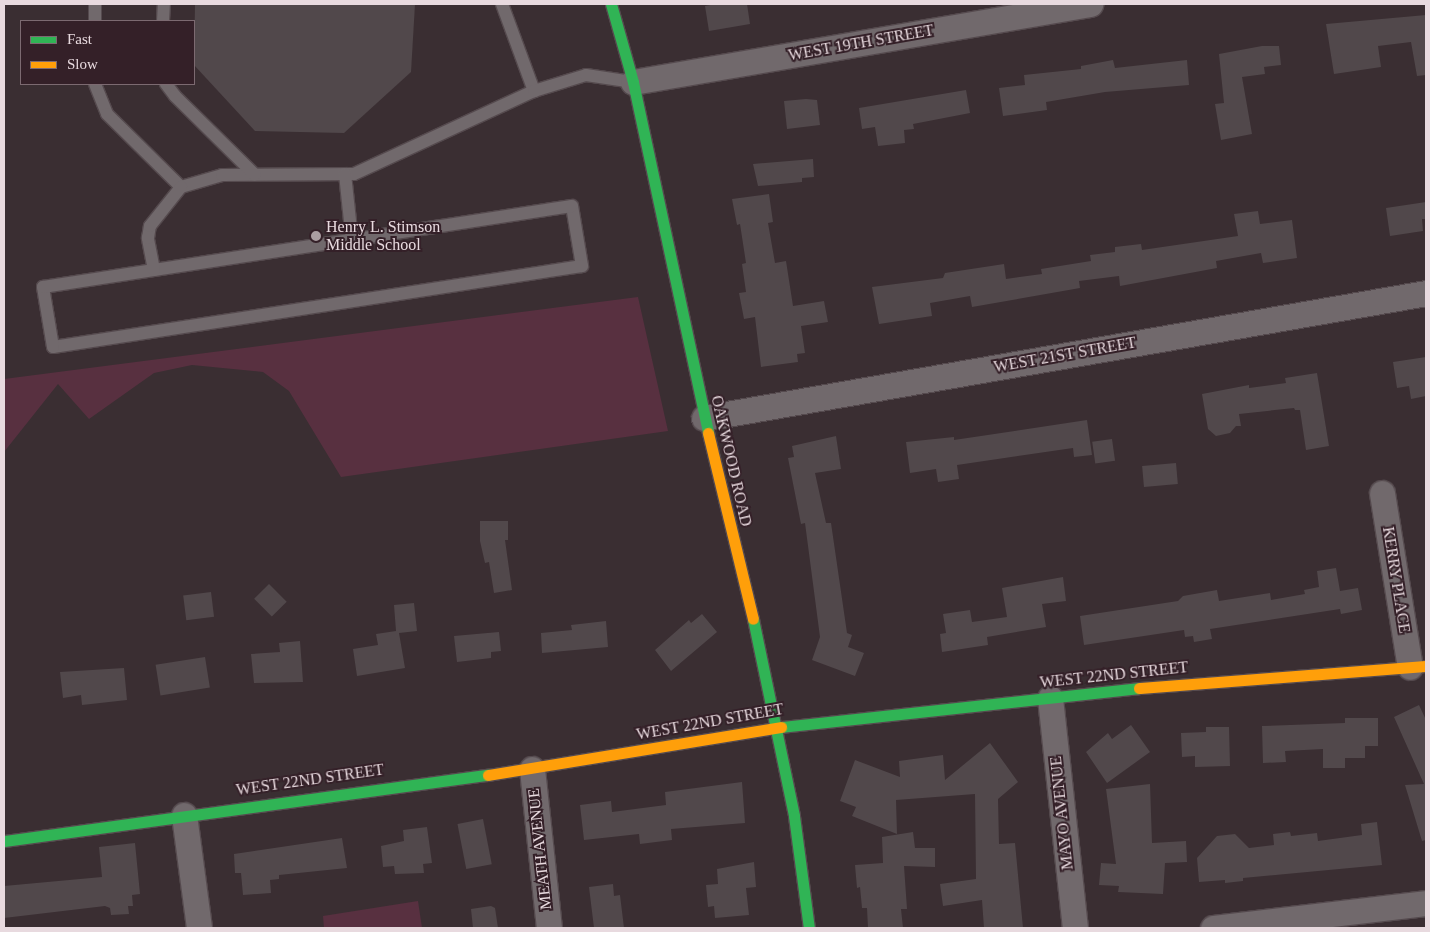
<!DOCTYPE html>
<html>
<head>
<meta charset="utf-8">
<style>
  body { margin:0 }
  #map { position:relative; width:1430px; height:932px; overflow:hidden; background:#3a2e32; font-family:"Times New Roman",serif }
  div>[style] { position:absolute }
  .green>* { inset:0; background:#583040 }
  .building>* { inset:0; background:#51484b; transform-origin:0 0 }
  .roads { filter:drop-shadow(1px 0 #554a4e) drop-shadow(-1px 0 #554a4e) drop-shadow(0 1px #554a4e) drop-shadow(0 -1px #554a4e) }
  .lane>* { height:12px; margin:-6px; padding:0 6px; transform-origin:6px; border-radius:6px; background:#71696c }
  .street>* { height:25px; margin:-12.5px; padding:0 12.5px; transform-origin:12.5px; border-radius:12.5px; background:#71696c }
  .fast>* { height:11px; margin:-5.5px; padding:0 5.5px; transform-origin:5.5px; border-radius:5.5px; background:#30b455 }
  .slow>* { height:11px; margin:-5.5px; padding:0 5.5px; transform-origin:5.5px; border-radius:5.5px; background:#ff9f0a }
  .dots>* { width:14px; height:14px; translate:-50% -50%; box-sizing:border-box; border:2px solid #342028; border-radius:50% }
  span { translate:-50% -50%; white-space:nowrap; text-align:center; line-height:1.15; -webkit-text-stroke:4px #342028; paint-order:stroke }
  .street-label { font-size:16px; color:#e8dadf }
  .poi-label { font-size:16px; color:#e8dadf }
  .left { translate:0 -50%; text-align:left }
  .frame { position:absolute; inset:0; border:5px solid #e8dadf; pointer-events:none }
  .legend { position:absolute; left:20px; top:20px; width:175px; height:65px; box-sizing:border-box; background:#342028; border:1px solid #7c6a71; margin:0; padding:6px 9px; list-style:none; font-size:15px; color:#e8dadf }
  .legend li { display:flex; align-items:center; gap:10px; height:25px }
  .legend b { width:25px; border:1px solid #7c6a71 }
</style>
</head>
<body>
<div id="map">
  <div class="green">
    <i style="clip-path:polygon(638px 297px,668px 431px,341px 477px,289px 391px,263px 372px,192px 365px,154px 373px,89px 419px,58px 384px,4px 452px,4px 379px)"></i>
    <i style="clip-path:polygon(418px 901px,422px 928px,324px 928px,323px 916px)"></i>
  </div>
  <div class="building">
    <i style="clip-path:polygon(195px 4px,415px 4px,411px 72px,344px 133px,255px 131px,194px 65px)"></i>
    <i style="clip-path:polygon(716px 4px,747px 4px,750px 24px,709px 31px,705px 6px)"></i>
    <i style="clip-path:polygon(1426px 15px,1426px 75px,1417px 76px,1411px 42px,1378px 46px,1381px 67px,1334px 74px,1326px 24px)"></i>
    <i style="clip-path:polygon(1262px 46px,1279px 46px,1281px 65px,1264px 67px,1265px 74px,1242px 77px,1252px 134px,1221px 140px,1215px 104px,1224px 103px,1219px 54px)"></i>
    <i style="clip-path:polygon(1113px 60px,1115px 68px,1187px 60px,1189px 85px,1105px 92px,1046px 102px,1047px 110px,1003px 116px,999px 88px,1025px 85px,1024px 75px,1081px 69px,1081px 66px)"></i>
    <i style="clip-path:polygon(966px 90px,970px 113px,913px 124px,914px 129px,904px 130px,905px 143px,878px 146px,875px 127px,862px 129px,859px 108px)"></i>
    <i style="clip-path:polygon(806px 99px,817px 100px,820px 125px,787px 129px,784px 101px)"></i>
    <i style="clip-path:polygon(813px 159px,814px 177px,802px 178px,802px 182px,758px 186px,753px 164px)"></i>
    <i style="clip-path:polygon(769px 194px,773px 222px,768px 223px,775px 263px,786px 261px,793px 306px,824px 301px,828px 322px,801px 326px,805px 353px,797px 354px,798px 362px,761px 367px,755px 317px,744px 319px,739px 293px,746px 292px,742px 264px,746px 263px,740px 224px,737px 225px,732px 199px)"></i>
    <i style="clip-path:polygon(1426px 202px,1426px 219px,1422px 219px,1423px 231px,1390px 236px,1386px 208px)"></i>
    <i style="clip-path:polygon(1258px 211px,1260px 224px,1292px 220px,1297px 258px,1263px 263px,1261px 253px,1216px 261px,1217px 268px,1120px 286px,1119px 276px,1079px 281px,1080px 288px,972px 307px,970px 296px,930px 303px,932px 316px,879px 324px,872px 287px,943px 278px,945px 273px,1004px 264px,1006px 279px,1042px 274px,1041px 269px,1091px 261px,1090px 255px,1115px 252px,1115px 247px,1141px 244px,1142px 250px,1238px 236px,1234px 214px)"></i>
    <i style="clip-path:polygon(1426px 357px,1426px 396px,1411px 399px,1409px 386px,1397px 388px,1393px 362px)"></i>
    <i style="clip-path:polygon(1317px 373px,1329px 446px,1306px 450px,1300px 410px,1295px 410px,1294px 408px,1239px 414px,1241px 426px,1236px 426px,1230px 433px,1216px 436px,1208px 429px,1202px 394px,1249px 385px,1249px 388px,1286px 383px,1285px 378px)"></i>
    <i style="clip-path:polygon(1087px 420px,1092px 455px,1074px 457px,1073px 448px,957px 465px,959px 479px,938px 482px,936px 469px,910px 473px,906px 442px,954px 437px,954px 440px)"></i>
    <i style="clip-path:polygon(836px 436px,841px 469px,815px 473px,826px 523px,831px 523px,847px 633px,852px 635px,848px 647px,864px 653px,855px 676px,812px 660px,820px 637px,805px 523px,801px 524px,788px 458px,794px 457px,792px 446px)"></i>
    <i style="left:1112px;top:439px;width:22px;height:20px;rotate:82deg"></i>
    <i style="left:1176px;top:463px;width:21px;height:34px;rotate:85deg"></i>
    <i style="clip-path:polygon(480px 521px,508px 521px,508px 540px,505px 540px,512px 590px,494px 593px,489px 562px,485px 563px,480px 541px)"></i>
    <i style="clip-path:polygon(1336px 568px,1340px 591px,1358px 588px,1362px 610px,1341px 614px,1340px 609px,1210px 629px,1212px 639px,1194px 642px,1193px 636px,1185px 637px,1184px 630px,1084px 645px,1080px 616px,1178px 601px,1183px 596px,1217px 590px,1219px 601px,1270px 593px,1271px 600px,1305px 594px,1304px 590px,1319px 587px,1317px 571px)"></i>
    <i style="clip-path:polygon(1063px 577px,1066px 601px,1042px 604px,1046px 627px,987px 637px,988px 645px,942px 652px,940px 634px,946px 633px,943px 614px,970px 610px,972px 622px,1007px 617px,1002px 588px)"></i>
    <i style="left:269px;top:584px;width:25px;height:21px;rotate:45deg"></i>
    <i style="left:211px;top:592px;width:25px;height:28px;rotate:83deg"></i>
    <i style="clip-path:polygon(414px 603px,417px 631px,399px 633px,405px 668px,357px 676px,353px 649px,378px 645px,376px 634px,396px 631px,394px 605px)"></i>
    <i style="clip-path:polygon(702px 614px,717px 632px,671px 671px,655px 650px,689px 620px,691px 623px)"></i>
    <i style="clip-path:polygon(606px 621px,608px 647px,542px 653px,541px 633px,572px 630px,571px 625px)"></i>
    <i style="clip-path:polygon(499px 632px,501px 651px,491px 652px,491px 658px,457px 662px,454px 636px)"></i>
    <i style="clip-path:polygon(300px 641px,303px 682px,254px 683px,251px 654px,280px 652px,279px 643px)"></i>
    <i style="left:205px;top:657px;width:31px;height:50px;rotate:81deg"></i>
    <i style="clip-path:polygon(124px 668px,127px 700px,82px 705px,81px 695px,63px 698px,60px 672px)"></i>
    <i style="clip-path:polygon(1419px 705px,1426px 720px,1426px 840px,1422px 841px,1405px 785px,1424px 784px,1394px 717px)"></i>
    <i style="clip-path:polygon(1345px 718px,1378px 718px,1378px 746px,1365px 746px,1365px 758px,1345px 758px,1345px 768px,1323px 768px,1323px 749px,1285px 751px,1286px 762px,1263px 763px,1262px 726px,1345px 723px)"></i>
    <i style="clip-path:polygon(1131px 725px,1150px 752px,1107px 783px,1086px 752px,1108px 733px,1112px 739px)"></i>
    <i style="clip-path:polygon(1206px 727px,1229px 727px,1230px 766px,1195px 767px,1195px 756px,1182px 757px,1181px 733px,1206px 732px)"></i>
    <i style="clip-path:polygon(990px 743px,1018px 782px,998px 799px,999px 844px,1015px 843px,1023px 928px,984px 928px,982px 900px,943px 906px,940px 884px,976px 879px,975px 794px,896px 800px,897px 834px,852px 816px,856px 807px,840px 801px,855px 760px,900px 777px,899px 761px,943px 755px,945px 780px)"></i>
    <i style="clip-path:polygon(742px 782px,745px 823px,671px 829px,672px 840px,640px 844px,639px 834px,584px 840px,580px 805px,611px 801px,612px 812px,666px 805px,665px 792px)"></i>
    <i style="clip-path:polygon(1150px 784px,1152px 843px,1186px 841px,1187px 862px,1165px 863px,1163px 894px,1118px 892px,1119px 886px,1099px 885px,1101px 863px,1116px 864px,1106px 789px)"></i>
    <i style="left:483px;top:819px;width:46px;height:26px;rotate:79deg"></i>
    <i style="clip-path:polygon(1377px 822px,1382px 865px,1243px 878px,1243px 881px,1225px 883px,1225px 880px,1199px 882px,1197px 858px,1217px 836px,1235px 834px,1249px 848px,1274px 845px,1273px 834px,1290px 832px,1291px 836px,1317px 833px,1318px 841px,1362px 835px,1361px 824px)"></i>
    <i style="clip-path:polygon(427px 827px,432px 863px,423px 864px,424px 873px,395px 874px,394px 866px,383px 867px,381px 846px,404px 841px,403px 830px)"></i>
    <i style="clip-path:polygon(913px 832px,915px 848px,935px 848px,935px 867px,904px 866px,907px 909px,901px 909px,903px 928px,868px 928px,867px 908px,862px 908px,860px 887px,857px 888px,855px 865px,883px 863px,882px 837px)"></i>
    <i style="clip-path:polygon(342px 838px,347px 868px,279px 875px,279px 879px,270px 880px,271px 893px,243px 895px,241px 873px,235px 873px,234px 854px)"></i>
    <i style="clip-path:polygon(135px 843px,140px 894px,132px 895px,133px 906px,128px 906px,129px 914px,111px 915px,110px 908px,105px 906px,4px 918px,4px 886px,102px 877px,99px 847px)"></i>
    <i style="clip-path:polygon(754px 862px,756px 887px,746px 888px,749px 915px,715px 918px,714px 906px,708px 907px,706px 885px,718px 884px,717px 869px)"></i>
    <i style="clip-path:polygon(613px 884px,614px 896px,620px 895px,624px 928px,594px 928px,589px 887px)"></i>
    <i style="clip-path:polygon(491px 906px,495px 908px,498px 928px,473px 928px,471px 909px)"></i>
  </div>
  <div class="roads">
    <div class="lane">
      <i style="left:95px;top:4px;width:17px;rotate:90deg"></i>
      <i style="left:502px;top:4px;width:93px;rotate:69.8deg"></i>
      <i style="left:163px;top:21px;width:17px;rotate:-87deg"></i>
      <i style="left:95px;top:84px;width:32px;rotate:68deg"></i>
      <i style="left:107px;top:114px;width:104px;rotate:44.6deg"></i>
      <i style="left:181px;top:187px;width:43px;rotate:-16.3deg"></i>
      <i style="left:222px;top:175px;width:132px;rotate:-0.4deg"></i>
      <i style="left:354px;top:174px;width:198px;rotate:-24.8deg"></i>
      <i style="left:534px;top:91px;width:54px;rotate:-17.1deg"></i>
      <i style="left:586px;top:75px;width:48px;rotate:8.5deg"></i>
      <i style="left:166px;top:84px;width:15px;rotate:53deg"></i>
      <i style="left:175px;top:96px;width:112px;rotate:44.6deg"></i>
      <i style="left:345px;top:174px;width:66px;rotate:83.9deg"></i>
      <i style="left:572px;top:206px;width:61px;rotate:80.5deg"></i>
      <i style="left:582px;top:266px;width:535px;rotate:171.29deg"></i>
      <i style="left:53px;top:347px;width:61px;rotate:-99.5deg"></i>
      <i style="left:43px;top:287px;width:535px;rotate:-8.71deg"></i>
      <i style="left:154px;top:270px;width:33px;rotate:-101deg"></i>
      <i style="left:148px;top:238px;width:12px;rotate:-81deg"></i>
      <i style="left:150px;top:226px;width:50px;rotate:-51.5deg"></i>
    </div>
    <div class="street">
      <i style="left:633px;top:82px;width:464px;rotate:-9.7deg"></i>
      <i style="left:704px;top:418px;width:733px;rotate:-9.82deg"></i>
      <i style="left:1382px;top:493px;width:176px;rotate:80.9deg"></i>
      <i style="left:1050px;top:698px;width:231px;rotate:83.8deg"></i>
      <i style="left:532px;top:769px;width:160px;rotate:83.9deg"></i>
      <i style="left:184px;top:815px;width:114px;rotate:82.4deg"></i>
      <i style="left:1213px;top:928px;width:214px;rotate:-6.7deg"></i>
    </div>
    <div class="fast">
      <i style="left:611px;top:4px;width:81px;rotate:74.2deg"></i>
      <i style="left:633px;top:82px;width:359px;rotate:77.9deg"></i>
      <i style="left:753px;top:619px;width:201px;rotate:78.2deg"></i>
      <i style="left:794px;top:816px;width:113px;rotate:82.4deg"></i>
      <i style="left:781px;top:727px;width:360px;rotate:-6.2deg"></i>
      <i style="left:4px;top:841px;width:488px;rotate:-7.8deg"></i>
    </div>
    <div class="slow">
      <i style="left:708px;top:433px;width:191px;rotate:76.4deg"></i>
      <i style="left:1139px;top:688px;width:288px;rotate:-4.4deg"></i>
      <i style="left:488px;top:775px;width:297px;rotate:-9.3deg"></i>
    </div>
  </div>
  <div class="dots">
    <i style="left:316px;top:236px;background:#ab9ea2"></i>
  </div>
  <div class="street-label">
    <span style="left:861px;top:43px;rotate:-10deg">WEST 19TH STREET</span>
    <span style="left:1065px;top:355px;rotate:-10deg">WEST 21ST STREET</span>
    <span style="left:731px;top:461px;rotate:77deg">OAKWOOD ROAD</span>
    <span style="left:1396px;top:580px;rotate:81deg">KERRY PLACE</span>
    <span style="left:1114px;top:675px;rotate:-6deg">WEST 22ND STREET</span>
    <span style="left:710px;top:722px;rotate:-10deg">WEST 22ND STREET</span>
    <span style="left:310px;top:780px;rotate:-8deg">WEST 22ND STREET</span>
    <span style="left:1062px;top:813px;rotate:-96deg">MAYO AVENUE</span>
    <span style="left:540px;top:849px;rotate:-96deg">MEATH AVENUE</span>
  </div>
  <div class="poi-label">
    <span class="left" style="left:326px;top:236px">Henry L. Stimson<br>Middle School</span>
  </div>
  <div class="frame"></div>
  <ul class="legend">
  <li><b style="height:6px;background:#30b455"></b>Fast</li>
  <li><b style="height:6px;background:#ff9f0a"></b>Slow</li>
  </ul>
</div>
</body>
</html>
